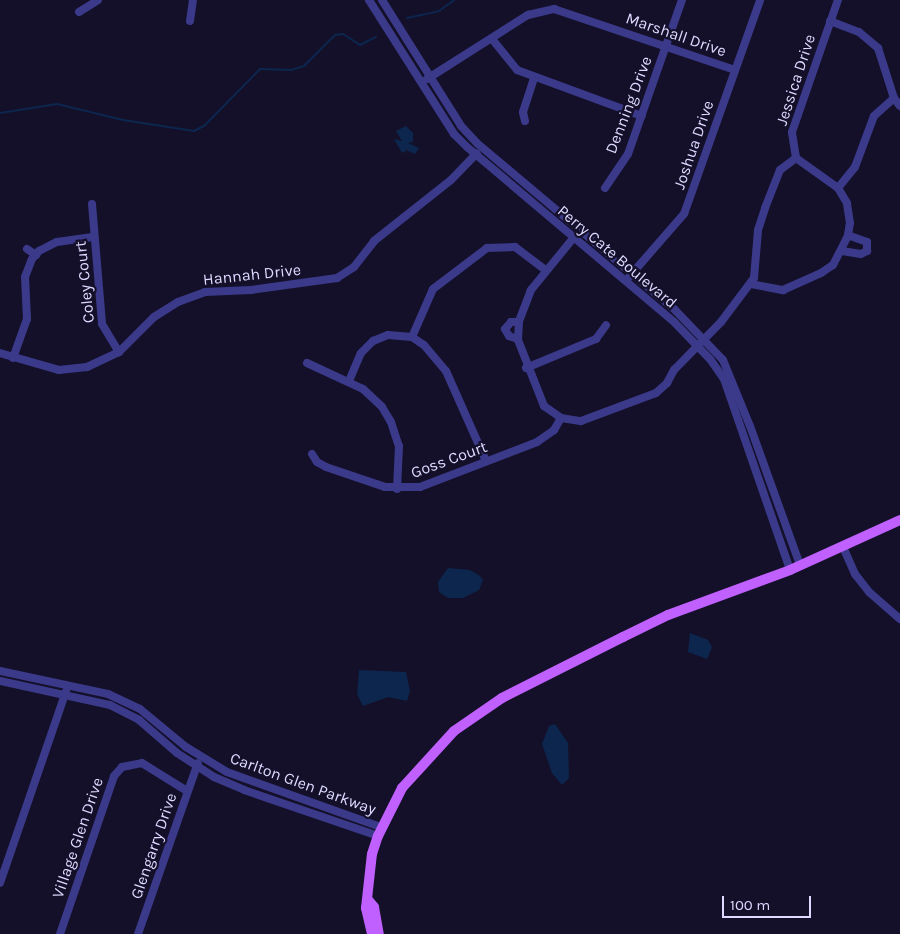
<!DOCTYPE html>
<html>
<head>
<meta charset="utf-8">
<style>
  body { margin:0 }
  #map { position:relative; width:900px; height:934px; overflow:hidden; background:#14102a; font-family:Karla,sans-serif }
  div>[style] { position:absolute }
  .water>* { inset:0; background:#0c264e }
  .stream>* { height:2px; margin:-1px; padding:0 1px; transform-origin:1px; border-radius:1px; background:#0c264e }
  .minor>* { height:8px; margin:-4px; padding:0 4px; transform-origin:4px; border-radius:4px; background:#3b3a8a }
  .major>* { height:10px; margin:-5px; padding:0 5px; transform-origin:5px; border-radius:5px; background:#bf60ff }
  span { translate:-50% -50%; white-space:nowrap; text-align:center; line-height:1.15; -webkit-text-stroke:4.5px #14102a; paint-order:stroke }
  .street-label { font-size:16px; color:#ddd9ff }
  .scale { position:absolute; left:722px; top:896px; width:89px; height:22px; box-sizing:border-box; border:2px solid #ddd9ff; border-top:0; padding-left:6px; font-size:15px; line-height:18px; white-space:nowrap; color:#ddd9ff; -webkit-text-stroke:4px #14102a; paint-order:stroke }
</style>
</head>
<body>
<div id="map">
  <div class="water">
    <i style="clip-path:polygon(406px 126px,413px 133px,413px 142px,408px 143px,419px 148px,415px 154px,406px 150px,404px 144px,406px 151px,402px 153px,394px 139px,402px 141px,396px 131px)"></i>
    <i style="clip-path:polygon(448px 568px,470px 570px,480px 576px,483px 580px,479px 590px,463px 598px,448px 598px,439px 592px,438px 582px)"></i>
    <i style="clip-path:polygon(690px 633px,708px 640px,712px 647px,707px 659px,688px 652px)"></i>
    <i style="clip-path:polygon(359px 670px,406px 672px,410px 691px,407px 701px,388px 697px,363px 706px,357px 694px)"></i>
    <i style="clip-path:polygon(555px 724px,568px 743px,569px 778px,562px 785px,552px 773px,542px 744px,549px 726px)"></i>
  </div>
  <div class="stream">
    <i style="left:407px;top:18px;width:33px;rotate:-12deg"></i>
    <i style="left:439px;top:11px;width:19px;rotate:-36deg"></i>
    <i style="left:0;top:113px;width:58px;rotate:-9deg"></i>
    <i style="left:57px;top:104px;width:68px;rotate:13.6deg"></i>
    <i style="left:123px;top:120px;width:72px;rotate:8.8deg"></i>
    <i style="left:194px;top:131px;width:11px;rotate:-27deg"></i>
    <i style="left:204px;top:126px;width:80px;rotate:-45.5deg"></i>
    <i style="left:260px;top:69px;width:31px;rotate:2deg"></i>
    <i style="left:291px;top:70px;width:14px;rotate:-17deg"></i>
    <i style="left:304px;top:66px;width:44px;rotate:-45deg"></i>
    <i style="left:335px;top:35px;width:8px;rotate:-7deg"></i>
    <i style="left:343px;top:34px;width:20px;rotate:33deg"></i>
    <i style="left:360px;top:45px;width:18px;rotate:-27deg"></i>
  </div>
  <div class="minor">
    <i style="left:369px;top:0;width:159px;rotate:57.6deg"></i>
    <i style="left:454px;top:134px;width:18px;rotate:45deg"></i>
    <i style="left:467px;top:147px;width:272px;rotate:40.2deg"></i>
    <i style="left:675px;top:323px;width:50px;rotate:45.8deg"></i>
    <i style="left:710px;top:359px;width:24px;rotate:55deg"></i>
    <i style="left:724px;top:379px;width:202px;rotate:70.9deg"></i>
    <i style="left:382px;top:0;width:149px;rotate:57.9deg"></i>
    <i style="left:461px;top:126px;width:25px;rotate:47deg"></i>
    <i style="left:478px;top:144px;width:258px;rotate:40.1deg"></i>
    <i style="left:675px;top:310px;width:69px;rotate:46.2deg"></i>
    <i style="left:723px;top:360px;width:71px;rotate:67.8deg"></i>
    <i style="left:750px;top:426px;width:148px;rotate:70.2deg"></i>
    <i style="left:79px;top:12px;width:22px;rotate:-32deg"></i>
    <i style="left:190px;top:21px;width:21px;rotate:-82deg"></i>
    <i style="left:830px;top:21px;width:31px;rotate:21deg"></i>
    <i style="left:859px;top:32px;width:25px;rotate:40deg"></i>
    <i style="left:878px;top:48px;width:52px;rotate:72.3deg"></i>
    <i style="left:894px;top:98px;width:10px;rotate:53deg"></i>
    <i style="left:492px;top:39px;width:40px;rotate:51deg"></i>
    <i style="left:517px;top:70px;width:133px;rotate:20.2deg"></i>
    <i style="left:427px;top:79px;width:120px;rotate:-32.4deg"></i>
    <i style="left:528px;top:15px;width:27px;rotate:-13deg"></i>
    <i style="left:554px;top:9px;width:191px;rotate:18.6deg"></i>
    <i style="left:525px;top:121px;width:9px;rotate:-103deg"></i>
    <i style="left:523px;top:112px;width:36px;rotate:-72deg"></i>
    <i style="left:605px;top:188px;width:41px;rotate:-55.9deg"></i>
    <i style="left:628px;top:154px;width:163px;rotate:-70.7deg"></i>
    <i style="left:838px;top:188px;width:27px;rotate:-51deg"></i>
    <i style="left:855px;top:167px;width:54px;rotate:-69.6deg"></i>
    <i style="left:874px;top:116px;width:27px;rotate:-42deg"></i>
    <i style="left:92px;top:204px;width:120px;rotate:85.2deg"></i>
    <i style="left:102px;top:324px;width:33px;rotate:59deg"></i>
    <i style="left:575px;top:236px;width:70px;rotate:129.2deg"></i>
    <i style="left:531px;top:290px;width:33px;rotate:111deg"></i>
    <i style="left:519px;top:321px;width:19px;rotate:93deg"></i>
    <i style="left:518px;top:340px;width:71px;rotate:68.5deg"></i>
    <i style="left:544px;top:406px;width:21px;rotate:35deg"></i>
    <i style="left:561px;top:418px;width:20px;rotate:9deg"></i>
    <i style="left:581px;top:421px;width:80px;rotate:-20.5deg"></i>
    <i style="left:656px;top:393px;width:15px;rotate:-42deg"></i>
    <i style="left:667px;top:383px;width:15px;rotate:-62deg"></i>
    <i style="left:674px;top:370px;width:67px;rotate:-45.6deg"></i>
    <i style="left:721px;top:322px;width:55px;rotate:-53.1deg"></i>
    <i style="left:754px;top:278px;width:48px;rotate:-85.2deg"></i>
    <i style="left:758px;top:230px;width:23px;rotate:-72deg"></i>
    <i style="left:765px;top:208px;width:41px;rotate:-68.5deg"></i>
    <i style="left:780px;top:170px;width:20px;rotate:-37deg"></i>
    <i style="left:27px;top:249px;width:11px;rotate:34deg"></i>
    <i style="left:842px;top:251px;width:19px;rotate:9deg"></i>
    <i style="left:861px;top:254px;width:7px;rotate:-27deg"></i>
    <i style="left:867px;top:251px;width:9px;rotate:-90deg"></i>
    <i style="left:867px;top:242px;width:20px;rotate:-160deg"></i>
    <i style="left:629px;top:277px;width:84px;rotate:-48.9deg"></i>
    <i style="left:684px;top:214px;width:227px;rotate:-70.4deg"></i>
    <i style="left:751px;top:284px;width:33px;rotate:11deg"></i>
    <i style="left:783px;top:290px;width:42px;rotate:-24.1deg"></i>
    <i style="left:821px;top:273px;width:14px;rotate:-34deg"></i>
    <i style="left:833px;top:265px;width:34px;rotate:-63deg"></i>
    <i style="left:848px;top:235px;width:12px;rotate:-81deg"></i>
    <i style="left:850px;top:223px;width:20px;rotate:-99deg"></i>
    <i style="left:847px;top:203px;width:17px;rotate:-121deg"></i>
    <i style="left:838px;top:188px;width:52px;rotate:-144.5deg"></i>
    <i style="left:796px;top:158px;width:26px;rotate:-99deg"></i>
    <i style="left:792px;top:132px;width:140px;rotate:-70.8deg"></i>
    <i style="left:412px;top:337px;width:52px;rotate:-66.4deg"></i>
    <i style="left:433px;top:289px;width:68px;rotate:-37.2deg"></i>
    <i style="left:487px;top:248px;width:28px;rotate:-2deg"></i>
    <i style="left:515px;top:247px;width:39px;rotate:37deg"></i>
    <i style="left:518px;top:339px;width:9px;rotate:-162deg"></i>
    <i style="left:509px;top:336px;width:8px;rotate:-120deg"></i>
    <i style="left:505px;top:329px;width:9px;rotate:-49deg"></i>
    <i style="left:511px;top:322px;width:8px"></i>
    <i style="left:0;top:353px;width:61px;rotate:16.1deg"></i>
    <i style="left:59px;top:370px;width:28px;rotate:-6deg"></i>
    <i style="left:87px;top:367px;width:35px;rotate:-25deg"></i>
    <i style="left:119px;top:352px;width:49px;rotate:-45deg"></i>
    <i style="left:154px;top:317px;width:28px;rotate:-32deg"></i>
    <i style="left:178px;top:302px;width:29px;rotate:-20deg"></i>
    <i style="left:205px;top:292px;width:46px;rotate:-2.5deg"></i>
    <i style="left:251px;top:290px;width:87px;rotate:-7.9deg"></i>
    <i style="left:337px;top:278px;width:20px;rotate:-33deg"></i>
    <i style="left:354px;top:267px;width:33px;rotate:-52deg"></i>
    <i style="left:374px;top:241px;width:98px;rotate:-38.4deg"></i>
    <i style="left:451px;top:180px;width:37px;rotate:-46deg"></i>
    <i style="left:13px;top:358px;width:41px;rotate:-70.3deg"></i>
    <i style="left:27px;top:319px;width:42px;rotate:-92.7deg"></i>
    <i style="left:25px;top:277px;width:19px;rotate:-69deg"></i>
    <i style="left:32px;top:259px;width:11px;rotate:-49deg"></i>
    <i style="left:39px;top:251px;width:20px;rotate:-27deg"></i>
    <i style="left:57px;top:242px;width:36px;rotate:-8deg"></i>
    <i style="left:307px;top:363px;width:62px;rotate:24.9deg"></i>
    <i style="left:363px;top:389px;width:26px;rotate:43deg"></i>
    <i style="left:382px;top:407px;width:17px;rotate:59deg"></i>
    <i style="left:391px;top:422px;width:25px;rotate:72deg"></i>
    <i style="left:399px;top:446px;width:43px;rotate:92.7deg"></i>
    <i style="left:526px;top:368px;width:76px;rotate:-22.5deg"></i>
    <i style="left:596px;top:339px;width:17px;rotate:-54deg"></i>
    <i style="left:349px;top:381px;width:30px;rotate:-67deg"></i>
    <i style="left:361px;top:353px;width:17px;rotate:-45deg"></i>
    <i style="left:373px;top:341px;width:16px;rotate:-22deg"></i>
    <i style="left:388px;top:335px;width:24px;rotate:5deg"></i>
    <i style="left:412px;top:337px;width:14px;rotate:34deg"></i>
    <i style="left:424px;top:345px;width:34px;rotate:50deg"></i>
    <i style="left:446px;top:371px;width:98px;rotate:66deg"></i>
    <i style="left:312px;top:454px;width:9px;rotate:58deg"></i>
    <i style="left:317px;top:462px;width:10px;rotate:29deg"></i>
    <i style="left:326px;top:467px;width:62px;rotate:18.7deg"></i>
    <i style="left:385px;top:487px;width:35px"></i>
    <i style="left:420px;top:487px;width:125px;rotate:-21deg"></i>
    <i style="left:537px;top:442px;width:21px;rotate:-35deg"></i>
    <i style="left:554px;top:430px;width:14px;rotate:-60deg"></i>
    <i style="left:843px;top:547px;width:30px;rotate:66deg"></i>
    <i style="left:855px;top:574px;width:23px;rotate:52deg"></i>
    <i style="left:869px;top:592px;width:41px;rotate:41.1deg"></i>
    <i style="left:0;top:671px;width:110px;rotate:12deg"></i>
    <i style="left:108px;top:694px;width:35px;rotate:25deg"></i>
    <i style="left:140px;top:709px;width:60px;rotate:39.6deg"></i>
    <i style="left:186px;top:747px;width:48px;rotate:31.4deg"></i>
    <i style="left:227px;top:772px;width:164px;rotate:19.7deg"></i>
    <i style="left:0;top:681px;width:113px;rotate:12.3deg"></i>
    <i style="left:110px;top:705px;width:33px;rotate:27deg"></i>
    <i style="left:139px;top:720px;width:50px;rotate:41deg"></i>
    <i style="left:177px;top:753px;width:44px;rotate:33deg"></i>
    <i style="left:214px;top:777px;width:33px;rotate:23deg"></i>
    <i style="left:244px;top:790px;width:142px;rotate:18.9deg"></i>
    <i style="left:0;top:883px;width:203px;rotate:-71deg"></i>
    <i style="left:60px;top:934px;width:167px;rotate:-71.1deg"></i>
    <i style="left:114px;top:776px;width:12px;rotate:-48deg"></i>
    <i style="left:122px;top:767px;width:20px;rotate:-11deg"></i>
    <i style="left:142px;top:763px;width:53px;rotate:31.9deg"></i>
    <i style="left:138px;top:934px;width:181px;rotate:-70.7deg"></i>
  </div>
  <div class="major">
    <i style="left:369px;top:901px;width:8px;rotate:50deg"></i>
    <i style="left:374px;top:907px;width:27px;rotate:80deg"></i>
    <i style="left:372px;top:934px;width:27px;rotate:-103deg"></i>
    <i style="left:366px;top:908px;width:54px;rotate:-83.7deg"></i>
    <i style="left:372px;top:854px;width:19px;rotate:-72deg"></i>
    <i style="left:378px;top:836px;width:54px;rotate:-63.4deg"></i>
    <i style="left:402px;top:788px;width:77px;rotate:-47.6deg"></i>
    <i style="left:454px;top:731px;width:58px;rotate:-34.5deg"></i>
    <i style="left:502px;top:698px;width:136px;rotate:-26.8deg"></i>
    <i style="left:623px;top:637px;width:50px;rotate:-26.1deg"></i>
    <i style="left:668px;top:615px;width:130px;rotate:-20.2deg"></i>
    <i style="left:790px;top:570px;width:121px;rotate:-24.4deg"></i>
  </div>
  <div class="street-label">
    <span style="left:676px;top:35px;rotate:19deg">Marshall Drive</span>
    <span style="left:796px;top:80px;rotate:-72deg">Jessica Drive</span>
    <span style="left:629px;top:105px;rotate:-69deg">Denning Drive</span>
    <span style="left:694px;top:145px;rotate:-71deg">Joshua Drive</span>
    <span style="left:617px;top:257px;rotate:40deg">Perry Cate Boulevard</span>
    <span style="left:252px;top:275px;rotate:-6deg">Hannah Drive</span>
    <span style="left:85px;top:282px;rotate:-96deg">Coley Court</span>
    <span style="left:449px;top:460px;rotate:-20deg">Goss Court</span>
    <span style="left:303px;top:784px;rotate:20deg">Carlton Glen Parkway</span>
    <span style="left:78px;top:838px;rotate:-71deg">Village Glen Drive</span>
    <span style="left:154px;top:846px;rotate:-71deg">Glengarry Drive</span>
  </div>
  <div class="scale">100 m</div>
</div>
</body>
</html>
